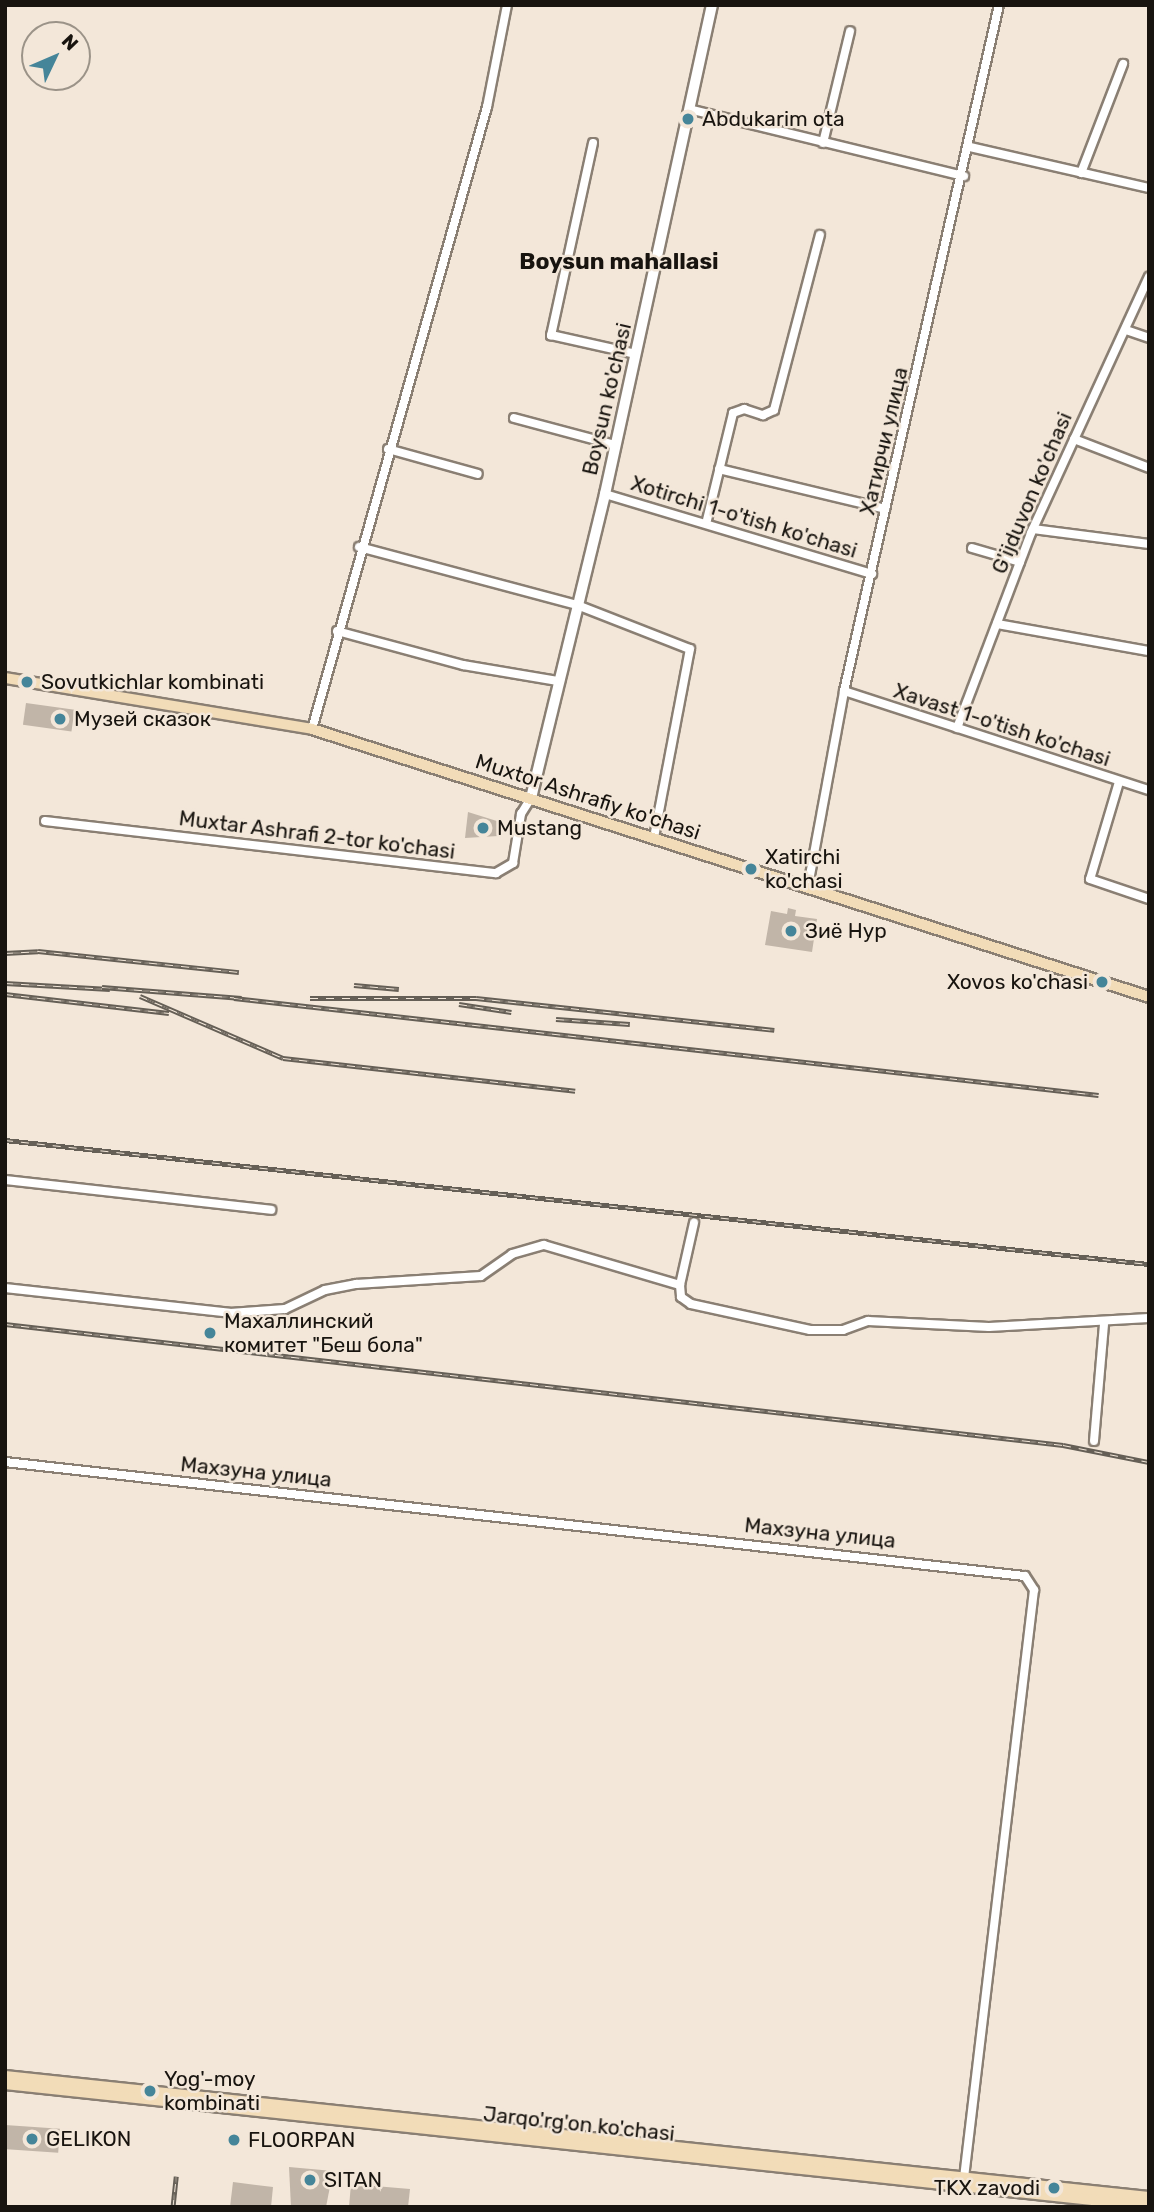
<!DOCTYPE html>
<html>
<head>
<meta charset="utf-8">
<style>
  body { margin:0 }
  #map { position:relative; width:1154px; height:2212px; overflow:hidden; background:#f3e7d9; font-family:Rubik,sans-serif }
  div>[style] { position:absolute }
  .building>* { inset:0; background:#c1b5a8; transform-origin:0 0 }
  .roads { filter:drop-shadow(2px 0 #8a7f73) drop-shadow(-2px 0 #8a7f73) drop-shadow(0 2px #8a7f73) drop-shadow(0 -2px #8a7f73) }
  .minor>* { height:8px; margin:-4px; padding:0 4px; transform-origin:4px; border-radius:4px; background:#fff }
  .tertiary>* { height:10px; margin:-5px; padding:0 5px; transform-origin:5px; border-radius:5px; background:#fff }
  .secondary>* { height:10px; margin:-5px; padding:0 5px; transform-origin:5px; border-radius:5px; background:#f2dcb8 }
  .rail>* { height:5px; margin-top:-2.5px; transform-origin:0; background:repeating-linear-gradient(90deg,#f3e7d9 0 8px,#655f56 0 16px); box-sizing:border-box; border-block:2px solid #655f56 }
  .dots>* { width:19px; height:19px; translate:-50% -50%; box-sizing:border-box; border:4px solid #f3e7d9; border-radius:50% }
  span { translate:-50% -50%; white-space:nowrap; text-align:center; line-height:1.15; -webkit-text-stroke:5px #f3e7d9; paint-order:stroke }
  .poi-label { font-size:21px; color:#18140f }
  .left { translate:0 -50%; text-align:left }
  .right { translate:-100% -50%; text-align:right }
  .street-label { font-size:21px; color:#18140f }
  .neighbourhood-label { font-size:23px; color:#18140f; font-weight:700 }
  .frame { position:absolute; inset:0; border:7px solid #18140f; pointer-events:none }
  .north { position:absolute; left:21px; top:21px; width:70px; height:70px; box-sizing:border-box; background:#f3e7d9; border:2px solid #9b9388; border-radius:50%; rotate:46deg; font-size:19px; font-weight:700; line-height:28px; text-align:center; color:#18140f }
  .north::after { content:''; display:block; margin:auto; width:24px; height:32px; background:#458599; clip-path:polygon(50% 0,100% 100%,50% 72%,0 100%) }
</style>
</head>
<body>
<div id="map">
  <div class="building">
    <i style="left:26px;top:703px;width:49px;height:22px;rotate:8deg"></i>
    <i style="clip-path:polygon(468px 812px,500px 822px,498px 836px,465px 838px)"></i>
    <i style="clip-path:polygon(788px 908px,796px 910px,795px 916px,817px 919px,812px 952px,765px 945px,771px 911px,787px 914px)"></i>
    <i style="left:5px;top:2125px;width:55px;height:24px;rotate:4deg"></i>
    <i style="clip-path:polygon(289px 2167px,333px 2171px,326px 2207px,291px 2207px)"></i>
    <i style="clip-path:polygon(233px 2182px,273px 2187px,271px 2207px,230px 2207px)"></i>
    <i style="clip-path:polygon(351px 2184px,410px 2189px,408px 2207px,349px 2207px)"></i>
  </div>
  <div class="roads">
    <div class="minor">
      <i style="left:693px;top:110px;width:279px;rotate:13.7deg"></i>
      <i style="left:593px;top:143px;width:197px;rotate:102.3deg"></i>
      <i style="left:551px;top:335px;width:87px;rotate:12.6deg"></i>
      <i style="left:823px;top:143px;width:115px;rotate:-76.4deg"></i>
      <i style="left:970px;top:147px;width:184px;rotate:12.9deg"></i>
      <i style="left:1081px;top:173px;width:117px;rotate:-68.9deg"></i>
      <i style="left:1126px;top:330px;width:24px;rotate:19deg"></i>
      <i style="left:514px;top:418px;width:105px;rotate:15deg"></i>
      <i style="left:1074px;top:439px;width:80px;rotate:21.1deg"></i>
      <i style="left:388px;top:449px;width:93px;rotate:15.5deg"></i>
      <i style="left:719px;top:469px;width:171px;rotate:13.5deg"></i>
      <i style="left:605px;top:494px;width:279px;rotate:16.7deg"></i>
      <i style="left:707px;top:520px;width:110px;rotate:-76.3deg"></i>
      <i style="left:733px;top:413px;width:12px;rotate:-20deg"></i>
      <i style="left:744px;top:409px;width:20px;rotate:18deg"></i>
      <i style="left:763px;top:415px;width:12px;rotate:-24deg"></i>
      <i style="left:774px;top:410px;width:181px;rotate:-75.3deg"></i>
      <i style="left:1033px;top:529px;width:117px;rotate:7.4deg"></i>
      <i style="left:359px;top:547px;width:226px;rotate:14.9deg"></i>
      <i style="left:577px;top:605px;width:121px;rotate:21.3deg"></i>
      <i style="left:690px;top:649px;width:191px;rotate:100.8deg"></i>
      <i style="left:972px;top:548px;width:50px;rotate:16.3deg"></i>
      <i style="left:997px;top:624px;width:154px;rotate:10.1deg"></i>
      <i style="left:337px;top:631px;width:131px;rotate:15.1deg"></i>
      <i style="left:463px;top:665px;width:96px;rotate:9.6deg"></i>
      <i style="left:844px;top:691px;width:321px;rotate:18deg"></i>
      <i style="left:957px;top:728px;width:209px;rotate:-69.2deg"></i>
      <i style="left:1031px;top:533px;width:282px;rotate:-65.3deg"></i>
      <i style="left:312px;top:729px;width:646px;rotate:-74.29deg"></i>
      <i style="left:487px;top:107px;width:104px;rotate:-78.9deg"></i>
      <i style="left:1119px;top:782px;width:101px;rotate:106.6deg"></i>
      <i style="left:1090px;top:879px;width:62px;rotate:18.7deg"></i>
      <i style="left:45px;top:821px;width:454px;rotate:6.6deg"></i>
      <i style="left:496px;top:873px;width:20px;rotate:-30deg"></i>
      <i style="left:513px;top:863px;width:50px;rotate:-80.7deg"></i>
      <i style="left:521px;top:814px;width:19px;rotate:-58deg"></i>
      <i style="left:808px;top:886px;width:198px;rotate:-79.5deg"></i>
      <i style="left:844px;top:691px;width:703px;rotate:-77.27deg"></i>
      <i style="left:5px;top:1180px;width:268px;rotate:6.4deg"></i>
      <i style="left:680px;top:1285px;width:64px;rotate:-77.3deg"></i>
      <i style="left:5px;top:1288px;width:226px;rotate:6.3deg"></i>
      <i style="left:230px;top:1313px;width:55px;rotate:-4.2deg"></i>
      <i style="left:285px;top:1309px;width:44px;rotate:-25.4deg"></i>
      <i style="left:325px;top:1290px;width:32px;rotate:-11deg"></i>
      <i style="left:356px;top:1284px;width:125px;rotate:-3.7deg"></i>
      <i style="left:481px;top:1276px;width:38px;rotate:-35deg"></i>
      <i style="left:512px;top:1254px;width:33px;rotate:-16deg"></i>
      <i style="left:544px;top:1245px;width:142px;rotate:16.4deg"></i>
      <i style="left:680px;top:1285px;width:12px;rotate:85deg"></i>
      <i style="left:681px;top:1297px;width:12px;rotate:35deg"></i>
      <i style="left:691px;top:1304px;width:122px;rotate:12.3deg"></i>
      <i style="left:810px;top:1330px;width:33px"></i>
      <i style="left:843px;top:1330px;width:27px;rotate:-20deg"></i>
      <i style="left:868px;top:1321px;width:121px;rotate:2.8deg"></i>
      <i style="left:989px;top:1327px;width:160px;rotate:-3.2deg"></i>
      <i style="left:1094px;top:1441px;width:117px;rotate:-85.1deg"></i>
      <i style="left:5px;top:1462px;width:1026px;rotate:6.38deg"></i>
      <i style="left:1025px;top:1576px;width:17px;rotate:57deg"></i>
      <i style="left:1034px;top:1590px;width:592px;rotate:96.79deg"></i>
    </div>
    <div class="tertiary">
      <i style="left:531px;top:798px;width:313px;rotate:-76.3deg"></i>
      <i style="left:605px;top:494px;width:501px;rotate:-77.66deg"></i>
    </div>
    <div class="secondary">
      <i style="left:5px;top:678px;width:311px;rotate:9.4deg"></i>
      <i style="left:312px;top:729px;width:879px;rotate:17.75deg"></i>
      <i style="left:5px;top:2076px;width:1150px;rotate:6.04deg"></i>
      <i style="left:5px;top:2084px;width:1150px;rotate:6.09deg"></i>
    </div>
  </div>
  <div class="rail">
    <i style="left:5px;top:953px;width:33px;rotate:-3deg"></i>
    <i style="left:38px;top:951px;width:202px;rotate:6deg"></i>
    <i style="left:5px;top:983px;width:105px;rotate:3.3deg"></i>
    <i style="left:354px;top:985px;width:45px;rotate:5.1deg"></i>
    <i style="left:102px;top:987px;width:140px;rotate:4.5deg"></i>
    <i style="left:5px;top:994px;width:165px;rotate:6.6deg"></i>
    <i style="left:140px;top:996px;width:156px;rotate:23.4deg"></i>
    <i style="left:283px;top:1058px;width:294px;rotate:6.4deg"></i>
    <i style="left:234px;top:998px;width:870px;rotate:6.4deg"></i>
    <i style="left:310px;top:998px;width:166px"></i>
    <i style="left:476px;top:998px;width:300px;rotate:6.1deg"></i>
    <i style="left:459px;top:1004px;width:53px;rotate:8.7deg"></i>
    <i style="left:556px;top:1019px;width:74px;rotate:3.9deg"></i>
    <i style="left:5px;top:1140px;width:1151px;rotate:6.19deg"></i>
    <i style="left:5px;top:1324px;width:1065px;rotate:6.52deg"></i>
    <i style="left:1063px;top:1445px;width:88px;rotate:11.2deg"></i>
    <i style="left:173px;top:2207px;width:31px;rotate:-84deg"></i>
  </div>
  <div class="dots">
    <i style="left:688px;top:119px;background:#458599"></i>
    <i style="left:27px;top:682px;background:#458599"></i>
    <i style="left:60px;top:719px;background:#458599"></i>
    <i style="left:483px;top:828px;background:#458599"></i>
    <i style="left:751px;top:869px;background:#458599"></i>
    <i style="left:791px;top:931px;background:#458599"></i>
    <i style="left:1102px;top:982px;background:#458599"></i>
    <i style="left:210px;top:1333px;background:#458599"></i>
    <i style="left:150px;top:2091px;background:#458599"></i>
    <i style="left:32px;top:2139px;background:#458599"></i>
    <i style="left:234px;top:2140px;background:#458599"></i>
    <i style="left:310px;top:2180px;background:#458599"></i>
    <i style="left:1054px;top:2188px;background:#458599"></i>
  </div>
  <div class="poi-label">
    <span class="left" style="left:702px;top:119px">Abdukarim ota</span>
    <span class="left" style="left:41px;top:682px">Sovutkichlar kombinati</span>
    <span class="left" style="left:74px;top:719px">Музей сказок</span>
    <span class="left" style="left:497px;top:828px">Mustang</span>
    <span class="left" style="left:765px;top:869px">Xatirchi<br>ko'chasi</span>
    <span class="left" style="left:805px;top:931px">Зиё Нур</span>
    <span class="right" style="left:1088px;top:982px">Xovos ko'chasi</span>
    <span class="left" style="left:224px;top:1333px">Махаллинский<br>комитет "Беш бола"</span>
    <span class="left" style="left:164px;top:2091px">Yog'-moy<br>kombinati</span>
    <span class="left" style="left:46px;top:2139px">GELIKON</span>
    <span class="left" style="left:248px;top:2140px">FLOORPAN</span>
    <span class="left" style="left:324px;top:2180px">SITAN</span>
    <span class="right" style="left:1040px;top:2188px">TKX zavodi</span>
  </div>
  <div class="street-label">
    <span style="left:607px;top:399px;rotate:-77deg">Boysun ko'chasi</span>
    <span style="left:884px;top:441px;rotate:-77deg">Хатирчи улица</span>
    <span style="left:1032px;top:493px;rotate:-67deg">G'ijduvon ko'chasi</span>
    <span style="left:744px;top:517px;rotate:17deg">Xotirchi 1-o'tish ko'chasi</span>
    <span style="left:1002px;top:725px;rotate:18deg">Xavast 1-o'tish ko'chasi</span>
    <span style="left:588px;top:797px;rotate:18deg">Muxtor Ashrafiy ko'chasi</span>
    <span style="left:317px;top:835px;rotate:7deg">Muxtar Ashrafi 2-tor ko'chasi</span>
    <span style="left:256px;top:1472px;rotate:6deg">Махзуна улица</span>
    <span style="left:820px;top:1533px;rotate:6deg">Махзуна улица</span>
    <span style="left:579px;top:2124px;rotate:6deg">Jarqo'rg'on ko'chasi</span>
  </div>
  <div class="neighbourhood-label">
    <span style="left:619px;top:261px">Boysun mahallasi</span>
  </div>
  <div class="frame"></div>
  <div class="north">N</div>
</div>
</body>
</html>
